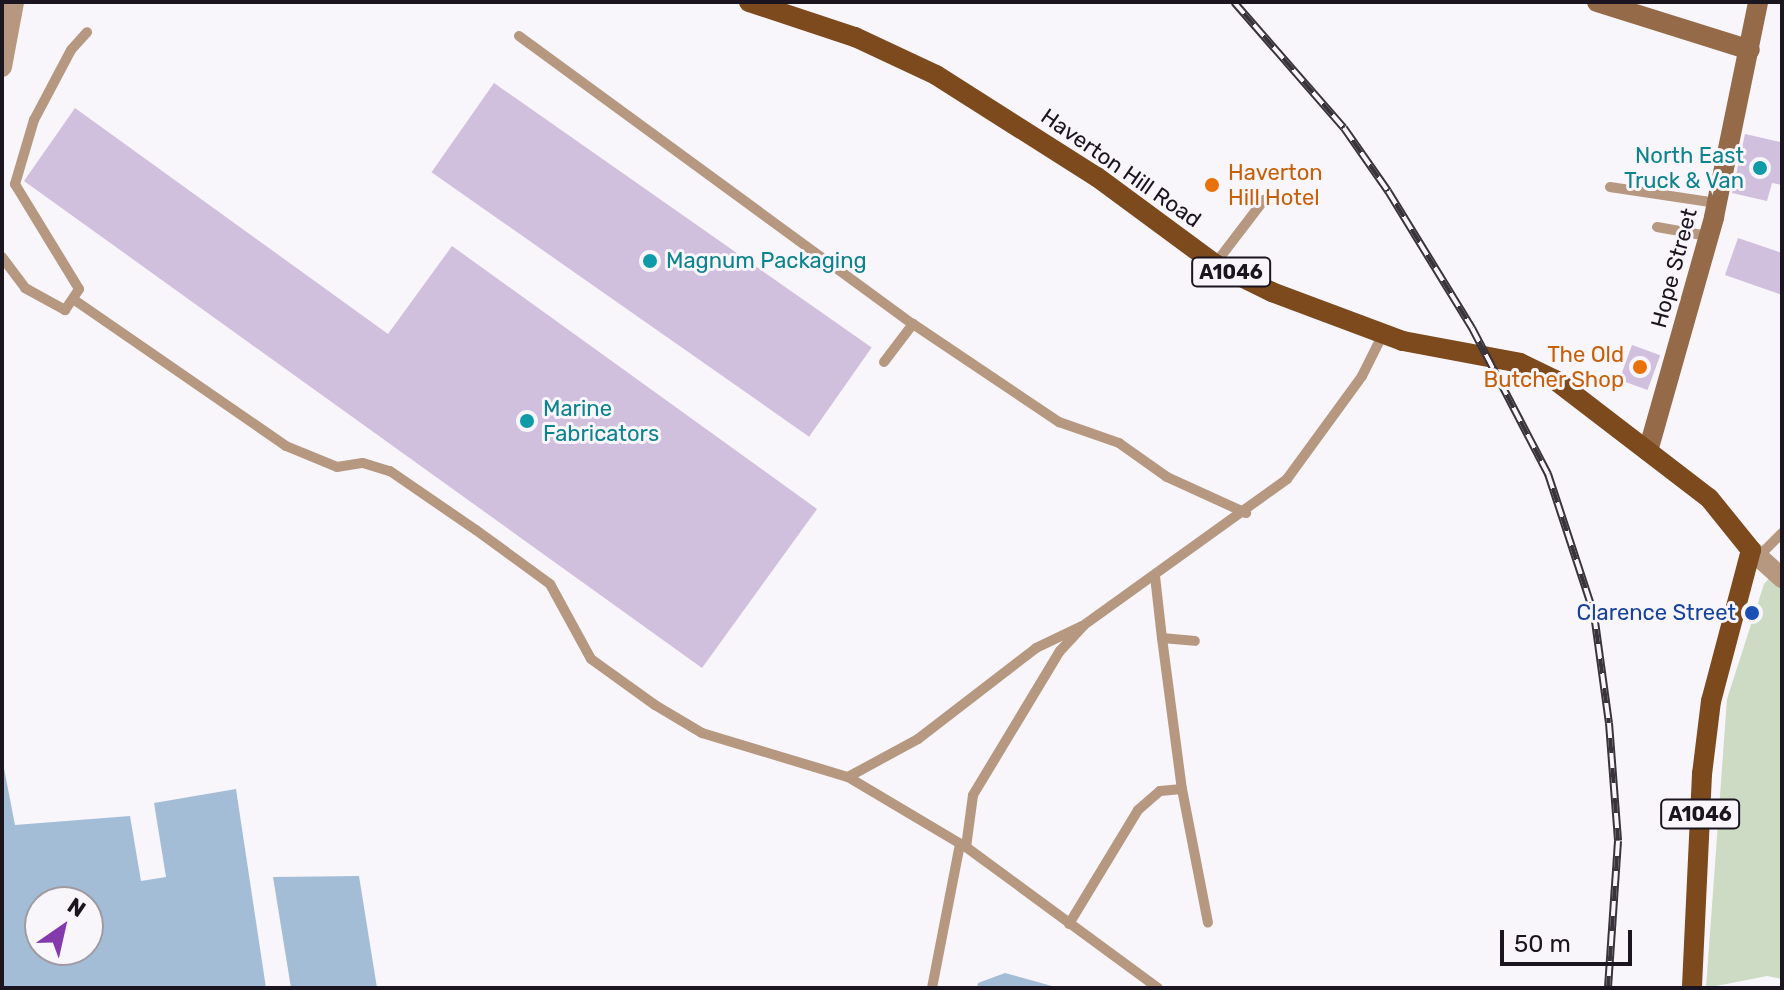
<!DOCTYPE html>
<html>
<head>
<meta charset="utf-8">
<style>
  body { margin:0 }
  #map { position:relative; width:1784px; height:990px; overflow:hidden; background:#f8f5fb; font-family:Rubik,sans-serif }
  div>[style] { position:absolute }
  .green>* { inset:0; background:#cedbc4 }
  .water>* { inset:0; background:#a3bdd7 }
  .building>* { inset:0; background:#d1bfde; transform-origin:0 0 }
  .lane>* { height:10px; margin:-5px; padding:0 5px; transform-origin:5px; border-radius:5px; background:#b69881 }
  .street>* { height:20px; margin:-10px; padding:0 10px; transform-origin:10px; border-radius:10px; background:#b69881 }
  .secondary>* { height:20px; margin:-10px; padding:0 10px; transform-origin:10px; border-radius:10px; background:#956a48 }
  .primary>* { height:20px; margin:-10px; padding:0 10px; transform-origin:10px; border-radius:10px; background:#7c4a1c }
  .rail>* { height:8px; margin-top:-4px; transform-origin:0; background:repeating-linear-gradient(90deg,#f8f5fb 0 15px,#39333c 0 30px); box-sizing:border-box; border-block:2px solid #39333c }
  .dots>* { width:22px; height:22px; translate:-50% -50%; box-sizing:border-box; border:4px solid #f8f5fb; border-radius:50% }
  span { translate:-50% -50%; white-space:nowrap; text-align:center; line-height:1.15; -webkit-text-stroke:6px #f8f5fb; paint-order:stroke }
  .shield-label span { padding:2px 6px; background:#f8f5fb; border:2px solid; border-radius:6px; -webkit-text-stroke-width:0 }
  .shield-label { font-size:20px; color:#1b151f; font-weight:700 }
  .culture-label { font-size:22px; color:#0d838f }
  .right { translate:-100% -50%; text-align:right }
  .left { translate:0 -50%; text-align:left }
  .street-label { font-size:22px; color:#1b151f }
  .food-label { font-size:22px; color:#c56008 }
  .transit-label { font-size:22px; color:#164399 }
  .frame { position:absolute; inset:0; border:4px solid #1b151f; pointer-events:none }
  .north { position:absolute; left:24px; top:886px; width:80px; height:80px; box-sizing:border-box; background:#f8f5fb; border:2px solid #a09ba3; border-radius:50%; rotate:34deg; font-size:22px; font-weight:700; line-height:32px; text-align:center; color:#1b151f }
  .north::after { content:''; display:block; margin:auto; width:28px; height:36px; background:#843aac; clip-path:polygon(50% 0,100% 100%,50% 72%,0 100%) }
  .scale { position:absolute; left:1500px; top:930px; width:132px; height:36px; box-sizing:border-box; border:4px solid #1b151f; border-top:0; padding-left:10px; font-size:24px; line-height:28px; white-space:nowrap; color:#1b151f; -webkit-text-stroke:6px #f8f5fb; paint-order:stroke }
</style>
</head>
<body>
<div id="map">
  <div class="green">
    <i style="clip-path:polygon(1782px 564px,1782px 979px,1767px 976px,1706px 988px,1727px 699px,1764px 584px)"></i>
  </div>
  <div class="water">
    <i style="clip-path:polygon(evenodd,2px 758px,15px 825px,130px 816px,141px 881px,166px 877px,154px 803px,236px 789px,266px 988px,2px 988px,2px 758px,40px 902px,88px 902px,88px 950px,40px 950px,40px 902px)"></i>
    <i style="clip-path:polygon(359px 876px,377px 988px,291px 988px,273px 877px)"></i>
    <i style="clip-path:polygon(1005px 973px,1059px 988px,977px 988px,978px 983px)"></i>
  </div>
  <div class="building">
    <i style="left:494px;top:83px;width:461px;height:109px;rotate:35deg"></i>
    <i style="clip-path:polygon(75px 108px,388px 334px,452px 246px,817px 509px,702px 668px,24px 181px)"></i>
    <i style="clip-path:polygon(1745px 134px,1780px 142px,1782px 185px,1772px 183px,1767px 201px,1732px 193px)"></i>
    <i style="clip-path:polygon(1738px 238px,1782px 253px,1782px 295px,1725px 275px)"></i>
    <i style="left:1632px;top:345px;width:30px;height:37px;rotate:20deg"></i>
  </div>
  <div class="lane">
    <i style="left:519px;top:36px;width:488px;rotate:36.2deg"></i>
    <i style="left:1610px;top:187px;width:108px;rotate:8.5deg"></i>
    <i style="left:1657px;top:227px;width:52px;rotate:10deg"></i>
    <i style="left:2px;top:257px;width:39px;rotate:53deg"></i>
    <i style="left:25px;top:288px;width:46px;rotate:28.8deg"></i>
    <i style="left:65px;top:310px;width:25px;rotate:-56deg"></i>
    <i style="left:79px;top:289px;width:123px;rotate:-121.4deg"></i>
    <i style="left:15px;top:184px;width:67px;rotate:-73.5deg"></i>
    <i style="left:34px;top:120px;width:79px;rotate:-62.1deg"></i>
    <i style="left:71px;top:50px;width:24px;rotate:-48deg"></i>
    <i style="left:1215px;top:264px;width:81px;rotate:-52.6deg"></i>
    <i style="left:73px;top:299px;width:259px;rotate:34.6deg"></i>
    <i style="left:286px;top:446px;width:55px;rotate:22.4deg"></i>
    <i style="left:337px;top:467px;width:26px;rotate:-9deg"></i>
    <i style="left:363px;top:463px;width:28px;rotate:17deg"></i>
    <i style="left:390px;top:471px;width:104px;rotate:34.5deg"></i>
    <i style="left:476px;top:530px;width:92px;rotate:36.1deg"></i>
    <i style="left:550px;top:584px;width:85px;rotate:61.3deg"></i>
    <i style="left:591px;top:659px;width:79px;rotate:35.7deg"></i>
    <i style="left:655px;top:705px;width:55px;rotate:30.8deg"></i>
    <i style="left:702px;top:733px;width:152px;rotate:16.8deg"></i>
    <i style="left:848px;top:777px;width:137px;rotate:30.7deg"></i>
    <i style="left:884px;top:362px;width:48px;rotate:-52.7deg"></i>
    <i style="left:913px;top:324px;width:176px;rotate:33.9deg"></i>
    <i style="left:1059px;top:422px;width:64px;rotate:19.3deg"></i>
    <i style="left:1119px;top:443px;width:59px;rotate:35.3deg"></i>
    <i style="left:1167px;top:477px;width:87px;rotate:24.5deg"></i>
    <i style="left:1761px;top:554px;width:30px;rotate:-45deg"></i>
    <i style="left:1155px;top:576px;width:62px;rotate:83.6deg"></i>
    <i style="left:1162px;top:638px;width:33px;rotate:5deg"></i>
    <i style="left:1162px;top:638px;width:152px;rotate:82.5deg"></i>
    <i style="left:1182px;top:789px;width:136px;rotate:79deg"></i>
    <i style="left:848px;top:777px;width:80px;rotate:-28.5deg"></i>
    <i style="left:918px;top:739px;width:149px;rotate:-37.6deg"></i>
    <i style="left:1036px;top:648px;width:51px;rotate:-25.6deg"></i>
    <i style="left:1069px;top:924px;width:133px;rotate:-58.8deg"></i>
    <i style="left:1138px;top:810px;width:29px;rotate:-41deg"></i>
    <i style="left:1160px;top:791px;width:22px;rotate:-5deg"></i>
    <i style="left:932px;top:988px;width:147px;rotate:-79deg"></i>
    <i style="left:1158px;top:988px;width:238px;rotate:-143.7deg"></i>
    <i style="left:966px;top:847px;width:52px;rotate:-82.3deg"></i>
    <i style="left:973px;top:795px;width:168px;rotate:-58.9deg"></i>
    <i style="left:1060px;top:651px;width:35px;rotate:-47deg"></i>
    <i style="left:1084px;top:625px;width:250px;rotate:-35.7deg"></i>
    <i style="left:1287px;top:479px;width:127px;rotate:-53.9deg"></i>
    <i style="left:1362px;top:376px;width:47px;rotate:-63.4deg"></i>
  </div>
  <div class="street">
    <i style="left:2px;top:67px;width:66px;rotate:-79.5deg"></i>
    <i style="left:1751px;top:550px;width:42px;rotate:42.1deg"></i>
  </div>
  <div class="secondary">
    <i style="left:1597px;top:2px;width:160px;rotate:17.4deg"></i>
    <i style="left:1648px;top:451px;width:243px;rotate:-74.2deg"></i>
    <i style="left:1714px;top:217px;width:219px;rotate:-78.4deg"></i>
  </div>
  <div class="primary">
    <i style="left:749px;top:2px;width:112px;rotate:18.3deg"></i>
    <i style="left:855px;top:37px;width:89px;rotate:25.1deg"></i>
    <i style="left:936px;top:75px;width:191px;rotate:32.4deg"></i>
    <i style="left:1097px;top:177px;width:147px;rotate:36.4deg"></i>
    <i style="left:1215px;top:264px;width:64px;rotate:26.2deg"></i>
    <i style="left:1272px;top:292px;width:140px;rotate:20.5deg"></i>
    <i style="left:1403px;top:341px;width:119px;rotate:10.6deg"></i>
    <i style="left:1520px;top:363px;width:39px;rotate:26deg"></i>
    <i style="left:1555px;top:380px;width:194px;rotate:37.5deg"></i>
    <i style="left:1709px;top:498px;width:67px;rotate:51.1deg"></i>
    <i style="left:1751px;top:550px;width:156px;rotate:104.8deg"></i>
    <i style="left:1711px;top:701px;width:74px;rotate:97deg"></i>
    <i style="left:1702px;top:774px;width:214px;rotate:92.7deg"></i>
  </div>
  <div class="rail">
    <i style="left:1234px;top:2px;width:167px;rotate:48.9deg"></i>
    <i style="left:1344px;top:128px;width:77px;rotate:55.1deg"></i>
    <i style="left:1388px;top:191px;width:161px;rotate:58.5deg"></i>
    <i style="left:1472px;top:328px;width:165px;rotate:62.5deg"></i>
    <i style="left:1548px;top:474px;width:147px;rotate:71.8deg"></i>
    <i style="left:1594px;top:614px;width:110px;rotate:82.2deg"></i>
    <i style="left:1609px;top:723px;width:118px;rotate:85.6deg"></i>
    <i style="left:1618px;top:841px;width:147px;rotate:93.9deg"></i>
  </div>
  <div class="dots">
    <i style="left:1760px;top:168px;background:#0f9aa8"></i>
    <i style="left:1212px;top:185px;background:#e8710a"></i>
    <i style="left:650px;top:261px;background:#0f9aa8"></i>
    <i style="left:1640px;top:367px;background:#e8710a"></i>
    <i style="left:527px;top:421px;background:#0f9aa8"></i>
    <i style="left:1752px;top:613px;background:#1a4fb4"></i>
  </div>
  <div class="shield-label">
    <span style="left:1231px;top:272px">A1046</span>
    <span style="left:1700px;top:814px">A1046</span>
  </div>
  <div class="culture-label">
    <span class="right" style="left:1744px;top:168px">North East<br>Truck &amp; Van</span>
    <span class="left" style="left:666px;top:261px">Magnum Packaging</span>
    <span class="left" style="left:543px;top:421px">Marine<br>Fabricators</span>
  </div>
  <div class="street-label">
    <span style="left:1121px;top:168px;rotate:35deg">Haverton Hill Road</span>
    <span style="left:1674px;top:268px;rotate:-75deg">Hope Street</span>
  </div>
  <div class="food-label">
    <span class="left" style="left:1228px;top:185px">Haverton<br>Hill Hotel</span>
    <span class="right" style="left:1624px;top:367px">The Old<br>Butcher Shop</span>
  </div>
  <div class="transit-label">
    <span class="right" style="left:1736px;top:613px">Clarence Street</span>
  </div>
  <div class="frame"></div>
  <div class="north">N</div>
  <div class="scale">50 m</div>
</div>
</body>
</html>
